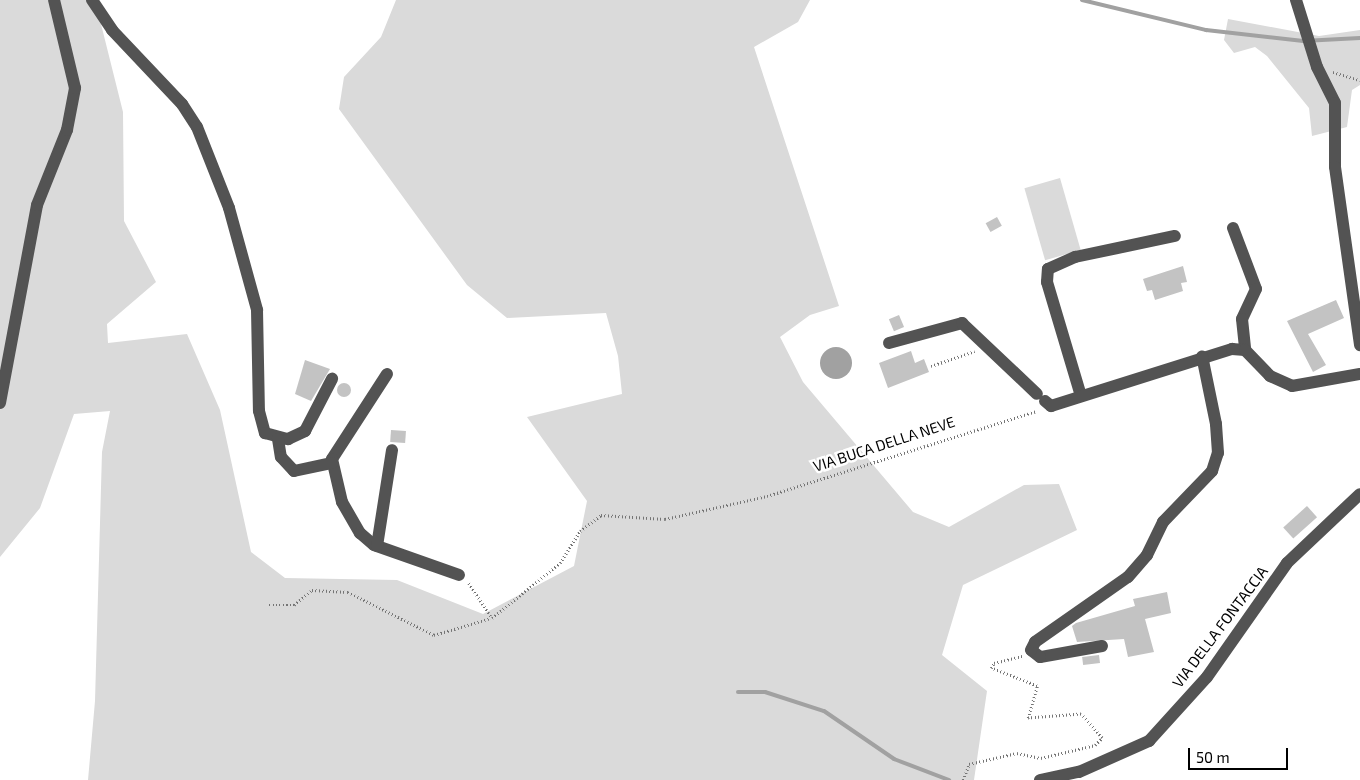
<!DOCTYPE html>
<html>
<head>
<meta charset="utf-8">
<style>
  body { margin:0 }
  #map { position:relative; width:1360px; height:780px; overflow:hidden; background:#fff; font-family:"Exo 2",sans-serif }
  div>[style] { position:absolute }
  .green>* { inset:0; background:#dadada; transform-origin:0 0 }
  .water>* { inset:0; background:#a1a1a1 }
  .round { border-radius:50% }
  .stream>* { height:4px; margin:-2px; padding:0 2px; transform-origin:2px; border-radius:2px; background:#a1a1a1 }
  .building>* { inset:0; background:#c3c3c3; transform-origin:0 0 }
  .path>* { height:2.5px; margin-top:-1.25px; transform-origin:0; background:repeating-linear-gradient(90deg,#757575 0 1px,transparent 0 3.5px) }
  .minor>* { height:12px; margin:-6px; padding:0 6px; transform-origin:6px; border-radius:6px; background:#535353 }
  span { translate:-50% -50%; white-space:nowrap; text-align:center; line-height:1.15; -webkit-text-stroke:5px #fff; paint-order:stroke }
  .street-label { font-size:15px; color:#000 }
  .scale { position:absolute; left:1188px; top:748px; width:100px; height:22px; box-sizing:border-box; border:2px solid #000; border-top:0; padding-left:6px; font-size:15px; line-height:18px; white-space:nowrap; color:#000; -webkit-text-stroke:4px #fff; paint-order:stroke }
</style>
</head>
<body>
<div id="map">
  <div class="green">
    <i style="clip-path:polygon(0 0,95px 0,123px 112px,124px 221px,156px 282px,107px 324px,108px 343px,187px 334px,220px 410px,251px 552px,285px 578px,397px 580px,483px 614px,574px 566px,587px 501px,527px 417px,622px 394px,618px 356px,606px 313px,507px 318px,467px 285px,339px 109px,344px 77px,381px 37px,396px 0,810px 0,798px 22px,754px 47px,839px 306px,810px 315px,780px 337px,803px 382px,913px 512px,949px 527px,1024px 485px,1059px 484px,1077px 530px,963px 585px,942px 655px,987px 691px,974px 780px,88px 780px,95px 701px,102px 452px,110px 411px,74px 414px,40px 508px,0 557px)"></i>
    <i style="clip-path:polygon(1228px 19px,1319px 36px,1360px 30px,1360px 85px,1352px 90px,1347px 127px,1312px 136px,1309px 108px,1267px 56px,1255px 47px,1234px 53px,1224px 40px)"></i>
    <i style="left:1060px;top:178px;width:75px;height:37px;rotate:74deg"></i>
  </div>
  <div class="water">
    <i class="round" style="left:820px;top:347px;width:32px;height:32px"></i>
  </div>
  <div class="stream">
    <i style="left:1082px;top:0;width:128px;rotate:13.6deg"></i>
    <i style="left:1206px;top:30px;width:98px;rotate:6.5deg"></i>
    <i style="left:1303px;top:41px;width:57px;rotate:-3deg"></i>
    <i style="left:738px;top:692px;width:27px"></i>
    <i style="left:765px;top:692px;width:62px;rotate:17.9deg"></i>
    <i style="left:824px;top:711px;width:85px;rotate:34.4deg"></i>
    <i style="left:894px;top:759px;width:59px;rotate:20.9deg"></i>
  </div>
  <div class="building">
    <i style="left:997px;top:217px;width:10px;height:13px;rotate:61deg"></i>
    <i style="clip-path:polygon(1183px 266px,1187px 282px,1181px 283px,1183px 291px,1155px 300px,1152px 290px,1147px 291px,1143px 279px)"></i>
    <i style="clip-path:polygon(1336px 300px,1344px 318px,1308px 334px,1326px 365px,1313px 372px,1287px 321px)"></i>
    <i style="left:899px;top:315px;width:13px;height:11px;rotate:67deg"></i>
    <i style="clip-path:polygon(911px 351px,915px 363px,924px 359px,929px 372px,888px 388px,879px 363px)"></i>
    <i style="clip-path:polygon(305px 360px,330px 369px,311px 401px,295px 394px)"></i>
    <i class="round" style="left:337px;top:383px;width:14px;height:14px"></i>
    <i style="left:391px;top:430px;width:15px;height:12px;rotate:4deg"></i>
    <i style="left:1307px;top:506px;width:15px;height:32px;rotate:48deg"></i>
    <i style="clip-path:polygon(1167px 592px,1171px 613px,1145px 619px,1154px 652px,1128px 657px,1124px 639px,1077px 642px,1072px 626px,1076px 623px,1135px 606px,1133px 599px)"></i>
    <i style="left:1099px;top:655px;width:8px;height:17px;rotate:83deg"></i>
  </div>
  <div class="path">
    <i style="left:1333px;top:72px;width:28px;rotate:17deg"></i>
    <i style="left:931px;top:366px;width:46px;rotate:-18.8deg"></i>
    <i style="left:469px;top:583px;width:42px;rotate:56.7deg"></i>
    <i style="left:492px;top:618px;width:87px;rotate:-39deg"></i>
    <i style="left:560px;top:563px;width:38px;rotate:-58deg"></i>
    <i style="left:580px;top:531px;width:26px;rotate:-37deg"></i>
    <i style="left:601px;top:515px;width:64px;rotate:3.6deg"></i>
    <i style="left:665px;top:519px;width:105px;rotate:-12.7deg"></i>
    <i style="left:767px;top:496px;width:283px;rotate:-17.5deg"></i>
    <i style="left:269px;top:605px;width:25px"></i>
    <i style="left:294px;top:605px;width:23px;rotate:-40deg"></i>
    <i style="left:312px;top:590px;width:36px;rotate:3deg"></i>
    <i style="left:348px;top:592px;width:96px;rotate:26.6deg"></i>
    <i style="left:434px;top:635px;width:59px;rotate:-16.6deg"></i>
    <i style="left:963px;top:780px;width:17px;rotate:-69deg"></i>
    <i style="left:969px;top:764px;width:49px;rotate:-12.9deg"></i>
    <i style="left:1017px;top:753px;width:25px;rotate:12deg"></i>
    <i style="left:1041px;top:758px;width:56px;rotate:-13.5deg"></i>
    <i style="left:1095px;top:745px;width:10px;rotate:-45deg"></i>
    <i style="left:1102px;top:738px;width:32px;rotate:-131deg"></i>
    <i style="left:1081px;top:714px;width:53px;rotate:175.7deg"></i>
    <i style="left:1028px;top:718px;width:33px;rotate:-74deg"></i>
    <i style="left:1037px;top:686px;width:49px;rotate:-158.6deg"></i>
    <i style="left:991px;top:668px;width:6px;rotate:-59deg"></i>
    <i style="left:994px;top:663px;width:29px;rotate:-14deg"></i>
  </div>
  <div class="minor">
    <i style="left:92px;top:0;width:36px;rotate:56deg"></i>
    <i style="left:112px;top:30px;width:102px;rotate:46.6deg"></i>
    <i style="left:182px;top:104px;width:27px;rotate:57deg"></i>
    <i style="left:197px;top:127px;width:87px;rotate:68.4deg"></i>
    <i style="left:229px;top:208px;width:106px;rotate:74.6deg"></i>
    <i style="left:257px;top:310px;width:101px;rotate:88.9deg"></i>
    <i style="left:259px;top:411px;width:23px;rotate:75deg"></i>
    <i style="left:265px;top:433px;width:24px;rotate:15deg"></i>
    <i style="left:288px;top:439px;width:19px;rotate:-25deg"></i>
    <i style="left:305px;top:431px;width:59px;rotate:-62.6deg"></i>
    <i style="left:1296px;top:0;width:70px;rotate:72.6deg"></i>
    <i style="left:1317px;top:67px;width:40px;rotate:63.4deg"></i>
    <i style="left:1335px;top:103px;width:64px;rotate:90deg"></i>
    <i style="left:1335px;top:167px;width:180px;rotate:82deg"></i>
    <i style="left:1233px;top:228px;width:65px;rotate:69.3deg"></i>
    <i style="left:1256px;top:289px;width:33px;rotate:115deg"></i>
    <i style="left:1242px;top:319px;width:31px;rotate:84deg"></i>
    <i style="left:889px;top:343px;width:76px;rotate:-15.3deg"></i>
    <i style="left:962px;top:323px;width:103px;rotate:43.4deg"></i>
    <i style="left:387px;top:374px;width:101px;rotate:122.9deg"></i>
    <i style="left:332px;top:459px;width:44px;rotate:76.9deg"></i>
    <i style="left:342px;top:502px;width:36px;rotate:60deg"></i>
    <i style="left:360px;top:533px;width:18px;rotate:41deg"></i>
    <i style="left:374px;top:545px;width:90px;rotate:19.4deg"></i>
    <i style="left:1081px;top:396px;width:119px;rotate:-106.6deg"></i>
    <i style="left:1047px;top:282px;width:13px;rotate:-86deg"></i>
    <i style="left:1048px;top:269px;width:30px;rotate:-24deg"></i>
    <i style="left:1075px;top:257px;width:102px;rotate:-11.9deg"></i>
    <i style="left:1045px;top:401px;width:8px;rotate:40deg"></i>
    <i style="left:1051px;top:406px;width:190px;rotate:-17.5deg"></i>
    <i style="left:1232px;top:349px;width:13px;rotate:4deg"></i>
    <i style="left:1245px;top:350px;width:36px;rotate:46deg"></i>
    <i style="left:1270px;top:376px;width:24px;rotate:24deg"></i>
    <i style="left:1292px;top:386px;width:69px;rotate:-10deg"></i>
    <i style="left:0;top:403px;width:201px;rotate:-79.4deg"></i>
    <i style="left:37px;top:205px;width:81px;rotate:-68.2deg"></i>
    <i style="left:67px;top:130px;width:43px;rotate:-79.2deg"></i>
    <i style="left:75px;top:88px;width:90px;rotate:-103.4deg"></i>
    <i style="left:278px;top:439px;width:18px;rotate:81deg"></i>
    <i style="left:281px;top:457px;width:19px;rotate:47deg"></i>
    <i style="left:294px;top:471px;width:39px;rotate:-12deg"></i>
    <i style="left:377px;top:546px;width:97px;rotate:-81.1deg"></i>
    <i style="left:1102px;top:646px;width:63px;rotate:169.9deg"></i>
    <i style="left:1040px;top:657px;width:11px;rotate:-142deg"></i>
    <i style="left:1031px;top:650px;width:9px;rotate:-63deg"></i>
    <i style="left:1035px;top:642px;width:113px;rotate:-35deg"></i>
    <i style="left:1128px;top:577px;width:29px;rotate:-49deg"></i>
    <i style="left:1147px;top:555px;width:37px;rotate:-64deg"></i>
    <i style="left:1163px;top:522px;width:71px;rotate:-46.1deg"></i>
    <i style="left:1212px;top:471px;width:19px;rotate:-72deg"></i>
    <i style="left:1218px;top:453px;width:29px;rotate:-94deg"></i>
    <i style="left:1216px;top:424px;width:69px;rotate:-101.6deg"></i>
    <i style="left:1040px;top:780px;width:40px;rotate:-12deg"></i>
    <i style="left:1079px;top:772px;width:77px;rotate:-23.9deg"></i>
    <i style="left:1149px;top:741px;width:86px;rotate:-47.8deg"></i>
    <i style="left:1207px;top:677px;width:139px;rotate:-54.9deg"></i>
    <i style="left:1287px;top:563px;width:100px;rotate:-43.4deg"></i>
  </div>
  <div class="street-label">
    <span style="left:884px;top:444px;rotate:-18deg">VIA BUCA DELLA NEVE</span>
    <span style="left:1220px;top:627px;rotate:-53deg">VIA DELLA FONTACCIA</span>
  </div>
  <div class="scale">50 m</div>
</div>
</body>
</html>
